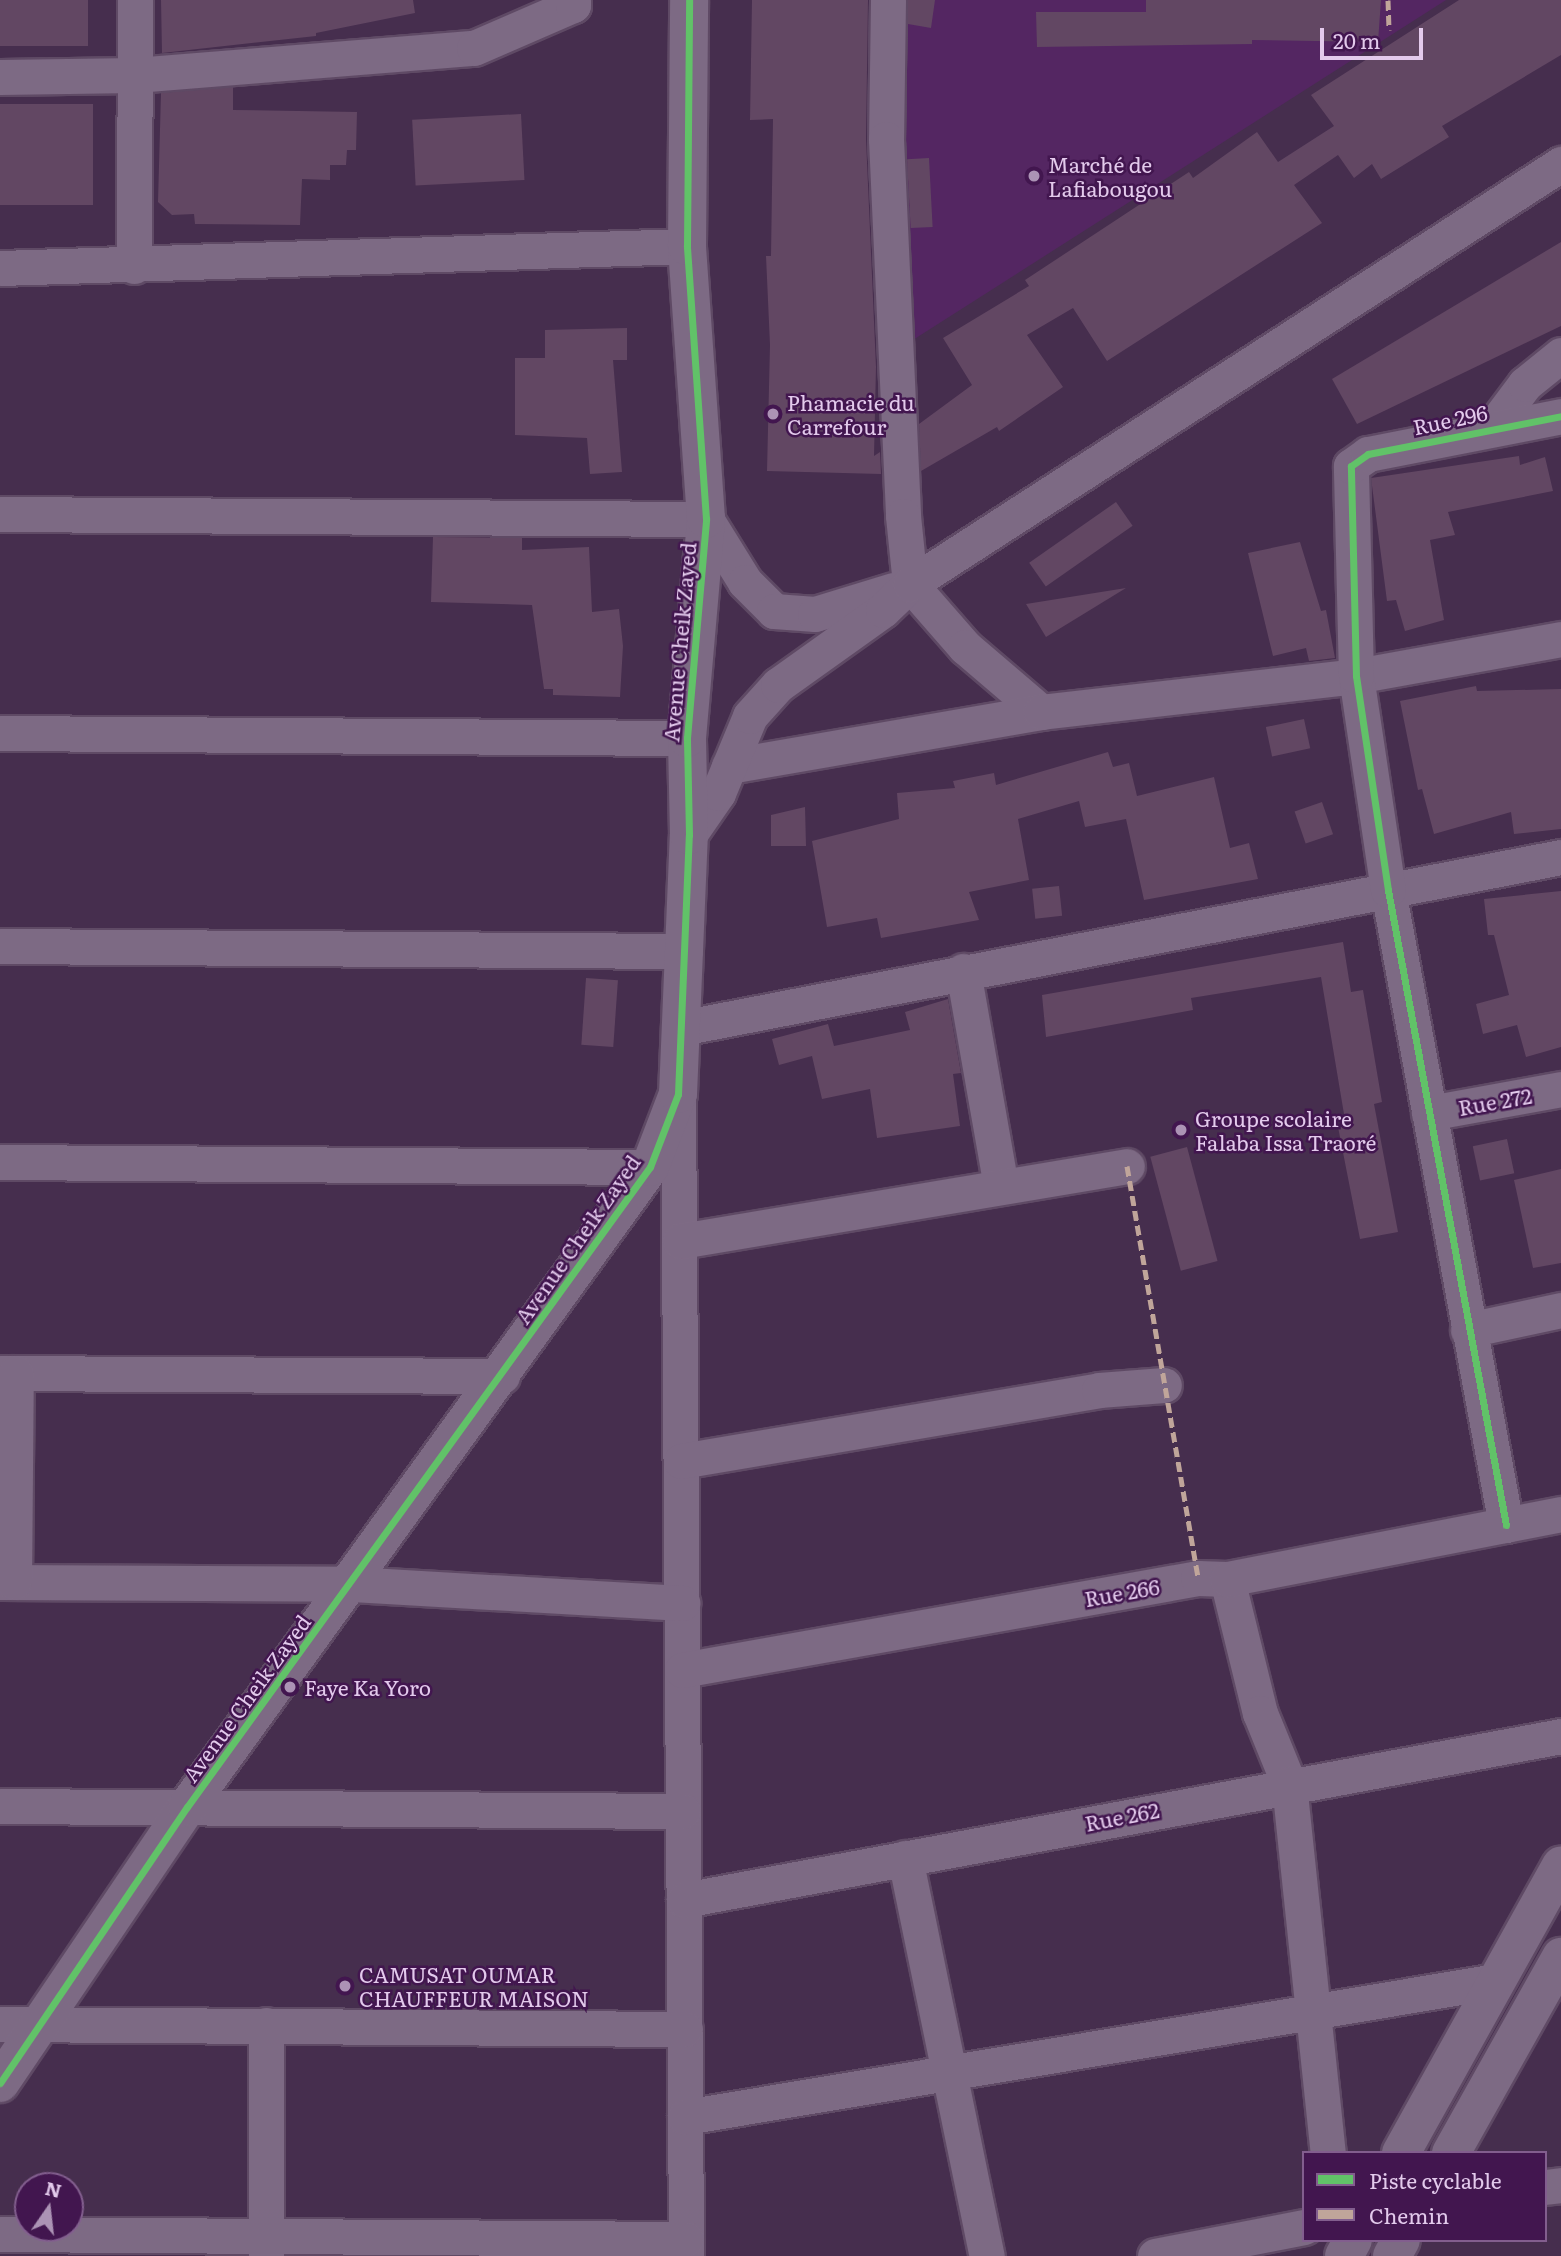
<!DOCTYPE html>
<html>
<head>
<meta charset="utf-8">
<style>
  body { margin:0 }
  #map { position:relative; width:1561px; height:2256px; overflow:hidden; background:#462e4e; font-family:Literata,serif }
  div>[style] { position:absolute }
  .built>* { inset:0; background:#542662 }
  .building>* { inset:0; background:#624763; transform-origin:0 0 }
  .roads { filter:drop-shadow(2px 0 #5f4a65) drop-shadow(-2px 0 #5f4a65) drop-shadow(0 2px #5f4a65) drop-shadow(0 -2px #5f4a65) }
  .minor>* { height:35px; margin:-17.5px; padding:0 17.5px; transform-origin:17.5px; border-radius:17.5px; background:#7d6a84 }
  .tertiary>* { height:38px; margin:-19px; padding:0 19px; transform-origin:19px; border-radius:19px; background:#7d6a84 }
  .quiet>* { height:5px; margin-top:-2.5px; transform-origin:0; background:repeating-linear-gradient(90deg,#c0a59a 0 10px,transparent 0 15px) }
  .cycleway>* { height:7px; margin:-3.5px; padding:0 3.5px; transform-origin:3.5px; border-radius:3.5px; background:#61c268 }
  .dots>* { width:19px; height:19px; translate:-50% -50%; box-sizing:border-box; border:4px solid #42164f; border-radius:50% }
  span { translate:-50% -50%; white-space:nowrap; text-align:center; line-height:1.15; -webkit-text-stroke:5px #42164f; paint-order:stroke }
  .poi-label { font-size:21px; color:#e3caec }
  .left { translate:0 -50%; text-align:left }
  .street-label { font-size:21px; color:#e3caec }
  .legend { position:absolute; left:1302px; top:2151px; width:245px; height:91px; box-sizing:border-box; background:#42164f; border:2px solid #825e8e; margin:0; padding:9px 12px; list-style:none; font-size:21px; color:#e3caec }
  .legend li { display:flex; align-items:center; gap:14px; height:35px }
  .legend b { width:35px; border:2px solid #825e8e }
  .north { position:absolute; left:14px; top:2172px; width:70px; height:70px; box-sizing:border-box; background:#42164f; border:2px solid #825e8e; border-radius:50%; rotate:14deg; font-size:19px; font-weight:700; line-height:28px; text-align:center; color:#e3caec }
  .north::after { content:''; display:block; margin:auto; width:24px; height:32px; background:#ac93b5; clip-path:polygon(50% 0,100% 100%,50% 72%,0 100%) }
  .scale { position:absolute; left:1320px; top:28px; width:103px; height:32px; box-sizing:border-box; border:4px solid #e3caec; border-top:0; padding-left:9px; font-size:21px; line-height:24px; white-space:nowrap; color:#e3caec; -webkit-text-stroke:5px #42164f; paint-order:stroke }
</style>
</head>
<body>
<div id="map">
  <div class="built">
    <i style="clip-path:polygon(903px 0,1446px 0,894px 352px)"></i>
  </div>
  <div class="building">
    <i style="left:0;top:0;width:88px;height:46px"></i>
    <i style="clip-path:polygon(161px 0,413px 0,415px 13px,316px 33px,316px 36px,162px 53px)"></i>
    <i style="clip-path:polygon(752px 0,868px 0,866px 139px,876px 367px,874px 456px,880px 452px,881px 474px,767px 471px,770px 345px,766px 256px,771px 256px,773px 119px,750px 120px)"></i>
    <i style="clip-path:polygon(908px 0,935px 0,931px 28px,908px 24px)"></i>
    <i style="clip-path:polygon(1146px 0,1381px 0,1378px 42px,1252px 40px,1252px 44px,1037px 47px,1036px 12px,1146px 12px)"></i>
    <i style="clip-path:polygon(1459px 0,1561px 0,1561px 55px,1442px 126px,1449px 137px,1381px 179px,1372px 164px,1354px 178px,1338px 155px,1294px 185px,1322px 223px,1107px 361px,1073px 308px,1027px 335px,1063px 387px,999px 431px,997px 427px,921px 471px,919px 424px,972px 385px,943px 338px,1029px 286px,1025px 280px,1189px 172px,1193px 178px,1257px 132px,1278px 162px,1334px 126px,1311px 95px)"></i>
    <i style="clip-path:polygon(233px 87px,233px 110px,357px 112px,356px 150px,347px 150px,346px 165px,330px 165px,330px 180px,302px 179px,300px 225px,195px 224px,194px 214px,172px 215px,158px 202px,161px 93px)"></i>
    <i style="left:0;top:104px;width:93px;height:101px"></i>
    <i style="left:521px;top:114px;width:66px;height:109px;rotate:87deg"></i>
    <i style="left:929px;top:158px;width:69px;height:22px;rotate:87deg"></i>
    <i style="clip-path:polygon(1561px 242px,1561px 326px,1357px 424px,1332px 379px)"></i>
    <i style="clip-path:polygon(627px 328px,627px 360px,613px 360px,622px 472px,590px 474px,587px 438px,515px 435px,515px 358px,545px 358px,545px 330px)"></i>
    <i style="clip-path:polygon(1519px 456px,1520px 465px,1545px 457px,1553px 491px,1448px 512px,1455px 535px,1430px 540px,1444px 620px,1405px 631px,1396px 600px,1387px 601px,1371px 478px)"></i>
    <i style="left:1116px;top:502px;width:29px;height:106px;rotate:55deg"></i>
    <i style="clip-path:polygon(433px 537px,522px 538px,522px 550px,589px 547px,592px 612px,619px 609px,623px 646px,620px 697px,553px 695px,553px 689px,544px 689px,532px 605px,431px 602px)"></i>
    <i style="clip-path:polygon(1300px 542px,1321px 611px,1326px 610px,1335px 658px,1309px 661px,1306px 648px,1273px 656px,1248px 553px)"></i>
    <i style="clip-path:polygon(1126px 588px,1046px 637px,1026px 604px)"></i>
    <i style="clip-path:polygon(1476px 686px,1477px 691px,1561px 689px,1561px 829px,1514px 834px,1511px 812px,1434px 834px,1422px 789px,1418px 790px,1400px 701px)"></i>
    <i style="left:1304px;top:719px;width:30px;height:39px;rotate:78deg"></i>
    <i style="clip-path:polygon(1108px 752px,1113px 767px,1129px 763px,1137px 796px,1214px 777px,1230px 848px,1249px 843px,1258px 879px,1144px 900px,1126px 819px,1085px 827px,1079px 801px,1018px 819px,1029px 880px,969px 892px,979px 920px,881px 938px,877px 918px,827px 927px,812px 841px,899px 819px,897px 793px,955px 788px,953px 781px,994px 773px,996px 785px)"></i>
    <i style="left:1322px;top:802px;width:34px;height:29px;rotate:71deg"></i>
    <i style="clip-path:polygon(805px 807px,806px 846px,771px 846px,771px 815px)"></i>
    <i style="left:1059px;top:886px;width:30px;height:27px;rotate:84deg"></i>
    <i style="clip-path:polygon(1561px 891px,1561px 1047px,1526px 1057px,1517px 1025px,1483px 1034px,1476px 1004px,1509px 995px,1494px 935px,1488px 935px,1484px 899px)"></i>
    <i style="clip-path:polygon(1343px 942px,1351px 992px,1363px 990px,1382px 1102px,1374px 1104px,1398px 1232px,1360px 1239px,1338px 1127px,1346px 1126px,1321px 977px,1191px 998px,1193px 1010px,1046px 1037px,1042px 995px)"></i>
    <i style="left:586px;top:978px;width:32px;height:67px;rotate:4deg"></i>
    <i style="clip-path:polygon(948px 999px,961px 1073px,953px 1074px,960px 1126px,877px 1138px,870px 1089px,822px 1099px,812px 1056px,779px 1065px,772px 1039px,828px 1024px,834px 1046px,910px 1030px,905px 1012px)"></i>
    <i style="left:1507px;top:1139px;width:35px;height:35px;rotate:78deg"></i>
    <i style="left:1187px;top:1147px;width:118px;height:38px;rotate:75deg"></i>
    <i style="clip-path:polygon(1561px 1169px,1561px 1263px,1533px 1268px,1514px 1180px)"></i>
  </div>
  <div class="roads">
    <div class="minor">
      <i style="left:888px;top:0;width:139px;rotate:90.8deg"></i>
      <i style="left:886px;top:139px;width:377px;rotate:87.4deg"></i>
      <i style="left:903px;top:516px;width:68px;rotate:84.1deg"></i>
      <i style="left:910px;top:584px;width:84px;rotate:48.9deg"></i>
      <i style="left:965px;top:647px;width:100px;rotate:40.5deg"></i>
      <i style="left:0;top:77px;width:135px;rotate:-0.8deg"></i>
      <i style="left:135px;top:75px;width:340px;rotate:-4.6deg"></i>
      <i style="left:474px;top:48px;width:108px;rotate:-23.5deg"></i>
      <i style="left:573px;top:5px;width:5px;rotate:-90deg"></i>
      <i style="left:134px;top:266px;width:266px;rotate:-89.8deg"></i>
      <i style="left:0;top:268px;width:687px;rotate:-1.83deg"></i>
      <i style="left:1492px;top:428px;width:55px;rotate:-53.1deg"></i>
      <i style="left:1525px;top:384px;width:46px;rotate:-38.9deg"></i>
      <i style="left:0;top:514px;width:706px;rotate:0.41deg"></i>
      <i style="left:706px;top:519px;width:74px;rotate:58.2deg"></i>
      <i style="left:745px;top:582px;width:41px;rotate:45deg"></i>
      <i style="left:774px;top:611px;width:41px;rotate:4.2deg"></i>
      <i style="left:815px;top:614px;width:82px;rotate:-17.1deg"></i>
      <i style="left:0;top:733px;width:687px;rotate:0.42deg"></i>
      <i style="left:729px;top:766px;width:317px;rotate:-9.8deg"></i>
      <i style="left:1041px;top:712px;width:317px;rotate:-6.5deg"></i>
      <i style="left:1356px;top:676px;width:208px;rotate:-10.2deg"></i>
      <i style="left:689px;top:835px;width:51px;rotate:-55.4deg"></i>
      <i style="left:718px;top:793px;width:83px;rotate:-67.4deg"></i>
      <i style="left:750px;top:716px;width:42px;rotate:-47.9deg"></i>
      <i style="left:778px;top:685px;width:129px;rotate:-35.5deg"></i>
      <i style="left:883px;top:610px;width:37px;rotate:-44deg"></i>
      <i style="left:910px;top:584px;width:775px;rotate:-32.83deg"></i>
      <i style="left:0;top:946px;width:685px;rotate:0.42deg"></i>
      <i style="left:963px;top:971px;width:218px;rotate:80deg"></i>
      <i style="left:681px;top:1028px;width:896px;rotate:-11deg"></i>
      <i style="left:678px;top:1098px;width:1158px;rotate:89.6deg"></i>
      <i style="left:1429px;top:1113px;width:134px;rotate:-10.3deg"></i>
      <i style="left:0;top:1162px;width:650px;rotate:0.44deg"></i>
      <i style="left:680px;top:1241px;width:453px;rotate:-9.5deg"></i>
      <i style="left:1468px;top:1330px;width:95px;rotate:-12.1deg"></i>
      <i style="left:0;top:1373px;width:502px;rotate:0.34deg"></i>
      <i style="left:681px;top:1461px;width:424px;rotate:-9.6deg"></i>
      <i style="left:1099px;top:1390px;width:65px;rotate:-4.4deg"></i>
      <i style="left:1506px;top:1525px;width:646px;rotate:-100.53deg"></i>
      <i style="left:1388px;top:890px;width:216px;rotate:-98.5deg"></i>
      <i style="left:1356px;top:676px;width:210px;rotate:-91.4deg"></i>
      <i style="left:1351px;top:466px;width:21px;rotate:-35deg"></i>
      <i style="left:1368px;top:454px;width:197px;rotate:-11.1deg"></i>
      <i style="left:1227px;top:1579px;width:138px;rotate:76.2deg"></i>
      <i style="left:1260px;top:1713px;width:77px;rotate:67.8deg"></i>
      <i style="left:1289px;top:1784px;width:371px;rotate:84deg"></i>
      <i style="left:0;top:1582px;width:352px;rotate:0.3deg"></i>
      <i style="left:352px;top:1584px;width:331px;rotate:3.3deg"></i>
      <i style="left:14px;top:1582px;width:209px;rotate:-89.5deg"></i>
      <i style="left:682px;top:1670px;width:524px;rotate:-10.11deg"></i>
      <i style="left:1198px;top:1578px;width:29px;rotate:2deg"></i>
      <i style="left:1227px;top:1579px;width:340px;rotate:-11deg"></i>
      <i style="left:0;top:1806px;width:683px;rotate:0.42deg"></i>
      <i style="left:905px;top:1858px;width:406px;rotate:78.4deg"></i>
      <i style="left:684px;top:1900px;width:892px;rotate:-10.59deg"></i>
      <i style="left:0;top:2024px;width:685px;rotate:0.42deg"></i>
      <i style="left:685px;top:2117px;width:822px;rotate:-9.52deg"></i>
      <i style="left:1545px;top:2187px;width:16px;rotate:-7deg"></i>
      <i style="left:0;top:2234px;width:686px;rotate:0.42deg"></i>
      <i style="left:266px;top:2256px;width:231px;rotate:-90deg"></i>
      <i style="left:1155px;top:2256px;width:152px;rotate:-11deg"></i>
    </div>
    <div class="tertiary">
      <i style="left:0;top:2083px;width:333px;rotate:-55.9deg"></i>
      <i style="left:187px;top:1807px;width:790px;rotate:-54.12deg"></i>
      <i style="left:650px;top:1167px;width:78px;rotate:-69deg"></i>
      <i style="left:678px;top:1094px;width:259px;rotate:-87.6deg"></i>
      <i style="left:689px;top:835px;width:97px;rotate:-91.2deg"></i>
      <i style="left:687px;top:738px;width:220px;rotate:-85deg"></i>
      <i style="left:706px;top:519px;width:274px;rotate:-94deg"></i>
      <i style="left:687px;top:246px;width:246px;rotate:-89.5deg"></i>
      <i style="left:1401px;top:2153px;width:329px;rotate:-60.9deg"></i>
      <i style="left:1451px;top:2153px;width:225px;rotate:-60.7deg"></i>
      <i style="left:1344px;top:2256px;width:18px;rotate:-61deg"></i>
      <i style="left:1392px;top:2256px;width:18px;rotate:-61deg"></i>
    </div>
  </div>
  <div class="quiet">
    <i style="left:1388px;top:0;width:30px;rotate:88deg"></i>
    <i style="left:1127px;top:1166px;width:418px;rotate:80.2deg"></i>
  </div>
  <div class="cycleway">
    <i style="left:1506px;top:1525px;width:646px;rotate:-100.53deg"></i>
    <i style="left:1388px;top:890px;width:216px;rotate:-98.5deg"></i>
    <i style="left:1356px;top:676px;width:210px;rotate:-91.4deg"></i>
    <i style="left:1351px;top:466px;width:21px;rotate:-35deg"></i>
    <i style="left:1368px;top:454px;width:197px;rotate:-11.1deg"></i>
    <i style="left:0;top:2083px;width:333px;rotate:-55.9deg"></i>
    <i style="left:187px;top:1807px;width:790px;rotate:-54.12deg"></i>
    <i style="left:650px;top:1167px;width:78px;rotate:-69deg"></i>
    <i style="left:678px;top:1094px;width:259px;rotate:-87.6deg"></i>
    <i style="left:689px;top:835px;width:97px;rotate:-91.2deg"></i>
    <i style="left:687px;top:738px;width:220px;rotate:-85deg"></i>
    <i style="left:706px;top:519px;width:274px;rotate:-94deg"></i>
    <i style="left:687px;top:246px;width:246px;rotate:-89.5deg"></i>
  </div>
  <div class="dots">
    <i style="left:1034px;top:176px;background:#ac93b5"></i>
    <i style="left:773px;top:414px;background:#ac93b5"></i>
    <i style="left:1181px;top:1130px;background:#ac93b5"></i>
    <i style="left:290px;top:1687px;background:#ac93b5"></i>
    <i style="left:345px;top:1986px;background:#ac93b5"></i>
  </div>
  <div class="poi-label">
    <span class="left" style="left:1048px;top:176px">Marché de<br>Lafiabougou</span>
    <span class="left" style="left:787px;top:414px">Phamacie du<br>Carrefour</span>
    <span class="left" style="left:1195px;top:1130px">Groupe scolaire<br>Falaba Issa Traoré</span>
    <span class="left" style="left:304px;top:1687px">Faye Ka Yoro</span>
    <span class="left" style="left:359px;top:1986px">CAMUSAT OUMAR<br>CHAUFFEUR MAISON</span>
  </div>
  <div class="street-label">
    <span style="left:1450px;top:419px;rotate:-12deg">Rue 296</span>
    <span style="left:679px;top:642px;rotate:-85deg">Avenue Cheik Zayed</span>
    <span style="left:1495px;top:1101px;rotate:-10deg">Rue 272</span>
    <span style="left:577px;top:1239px;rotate:-55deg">Avenue Cheik Zayed</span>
    <span style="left:1122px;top:1592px;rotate:-10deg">Rue 266</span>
    <span style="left:246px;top:1698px;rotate:-54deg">Avenue Cheik Zayed</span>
    <span style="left:1122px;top:1816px;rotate:-11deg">Rue 262</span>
  </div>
  <ul class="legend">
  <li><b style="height:9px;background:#61c268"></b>Piste cyclable</li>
  <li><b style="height:9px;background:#c0a59a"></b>Chemin</li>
  </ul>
  <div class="north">N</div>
  <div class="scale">20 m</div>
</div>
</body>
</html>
